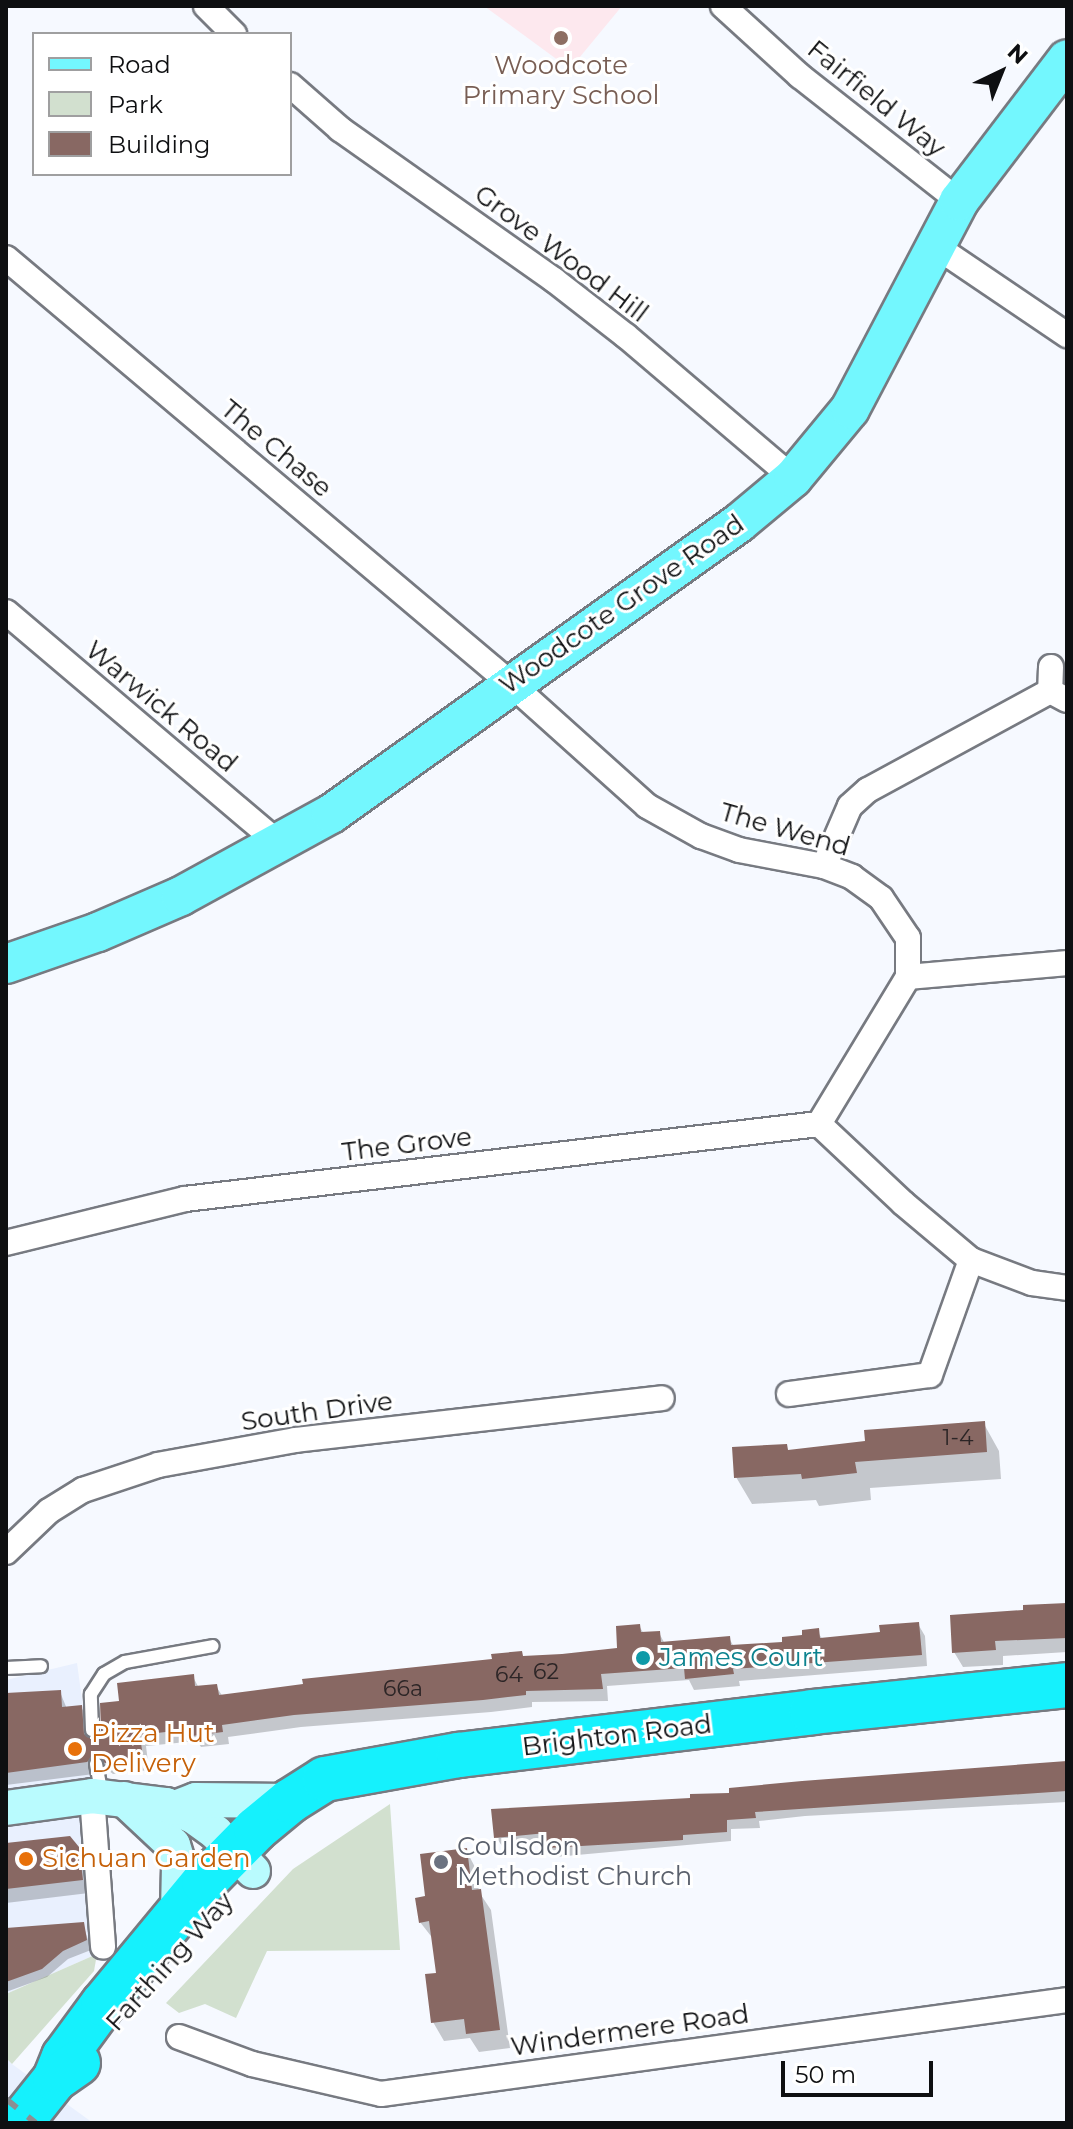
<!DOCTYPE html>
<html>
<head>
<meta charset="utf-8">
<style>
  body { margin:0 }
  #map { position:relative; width:1073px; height:2129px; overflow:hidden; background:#f6f9ff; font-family:Montserrat,sans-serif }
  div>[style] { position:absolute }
  .built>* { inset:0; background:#e9f0fe }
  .education>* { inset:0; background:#fde8ee }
  .green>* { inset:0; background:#d2e0cf }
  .shadow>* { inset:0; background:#0003 }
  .building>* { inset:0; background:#886863 }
  .roads { filter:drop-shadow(2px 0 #777a81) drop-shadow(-2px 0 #777a81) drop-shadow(0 2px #777a81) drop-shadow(0 -2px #777a81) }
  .lane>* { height:12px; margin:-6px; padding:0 6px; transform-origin:6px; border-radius:6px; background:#fff }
  .street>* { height:24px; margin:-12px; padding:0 12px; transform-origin:12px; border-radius:12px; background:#fff }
  .secondary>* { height:34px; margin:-17px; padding:0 17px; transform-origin:17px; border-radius:17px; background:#b9fbfe }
  .primary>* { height:38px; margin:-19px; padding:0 19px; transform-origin:19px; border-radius:19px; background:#73f7fe }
  .highway>* { height:44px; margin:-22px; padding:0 22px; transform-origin:22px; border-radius:22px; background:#15f1fd }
  .rail>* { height:6px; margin-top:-3px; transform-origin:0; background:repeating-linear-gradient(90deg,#8c8e92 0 14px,transparent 0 28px) }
  .dots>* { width:22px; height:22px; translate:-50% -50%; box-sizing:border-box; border:4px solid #fff; border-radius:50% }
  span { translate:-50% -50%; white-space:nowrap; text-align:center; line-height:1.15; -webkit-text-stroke:6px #fff; paint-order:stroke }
  .number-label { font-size:22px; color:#2c2526 }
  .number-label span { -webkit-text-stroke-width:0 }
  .education-label { font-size:26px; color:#785e54 }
  .street-label { font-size:26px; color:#0e0f11 }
  .culture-label { font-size:26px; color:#0d838f }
  .left { translate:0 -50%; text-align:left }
  .food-label { font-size:26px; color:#c56008 }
  .worship-label { font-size:26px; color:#5b616d }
  .frame { position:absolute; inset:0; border:8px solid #0e0f11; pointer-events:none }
  .legend { position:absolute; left:32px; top:32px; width:260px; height:144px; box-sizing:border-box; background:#fff; border:2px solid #9f9fa0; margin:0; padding:10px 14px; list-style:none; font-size:24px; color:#0e0f11 }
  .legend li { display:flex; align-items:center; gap:16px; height:40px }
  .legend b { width:40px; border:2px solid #9f9fa0 }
  .north { position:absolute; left:961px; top:32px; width:80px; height:80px; -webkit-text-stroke:6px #fff; paint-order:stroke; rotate:43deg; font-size:22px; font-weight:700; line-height:32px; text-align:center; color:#0e0f11 }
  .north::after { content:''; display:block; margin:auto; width:28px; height:36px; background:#0e0f11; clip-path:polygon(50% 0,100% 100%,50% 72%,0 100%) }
  .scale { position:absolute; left:781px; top:2061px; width:152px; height:36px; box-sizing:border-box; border:4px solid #0e0f11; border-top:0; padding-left:10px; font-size:24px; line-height:28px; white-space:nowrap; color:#0e0f11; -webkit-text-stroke:6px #fff; paint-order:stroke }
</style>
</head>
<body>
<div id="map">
  <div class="built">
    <i style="clip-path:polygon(77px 1663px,115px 1942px,97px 1954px,6px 1994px,6px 1680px)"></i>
    <i style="clip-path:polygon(6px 2058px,12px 2064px,93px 2123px,6px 2123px)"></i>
  </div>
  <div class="education">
    <i style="clip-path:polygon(484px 6px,622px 6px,570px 69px)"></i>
  </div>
  <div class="green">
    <i style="clip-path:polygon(390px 1804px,400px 1950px,267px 1951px,236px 2018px,205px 2004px,179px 2013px,166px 2003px,293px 1869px)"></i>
    <i style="clip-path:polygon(97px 1954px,94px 1971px,12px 2064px,6px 2058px,6px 1994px)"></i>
  </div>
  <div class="shadow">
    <i style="clip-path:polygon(984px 1424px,999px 1451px,1001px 1479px,870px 1488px,871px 1500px,819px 1506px,816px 1500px,752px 1504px,736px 1477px,786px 1446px,789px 1452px,867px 1443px)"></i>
    <i style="clip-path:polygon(1067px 1607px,1067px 1652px,1003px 1656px,1003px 1665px,963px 1667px,954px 1652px)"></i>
    <i style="clip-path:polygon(918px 1624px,925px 1636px,927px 1666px,739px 1681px,740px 1686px,694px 1690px,689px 1680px,607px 1686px,608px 1701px,532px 1702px,532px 1707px,491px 1712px,301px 1727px,228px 1737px,229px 1744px,201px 1747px,197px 1741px,146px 1746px,149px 1770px,113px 1774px,103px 1766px,94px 1774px,6px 1785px,6px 1697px,60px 1692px,67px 1709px,81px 1707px,88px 1719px,89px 1739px,93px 1741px,121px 1703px,193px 1677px,199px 1688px,216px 1686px,223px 1697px,524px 1658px,620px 1650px,639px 1626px,644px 1634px,659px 1633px,665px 1644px,729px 1638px,734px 1647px,784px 1643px,817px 1631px,823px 1640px,882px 1634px)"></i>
    <i style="clip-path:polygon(1067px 1764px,1067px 1802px,805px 1816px,759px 1821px,760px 1828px,731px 1829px,731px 1841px,555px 1857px,549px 1842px,502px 1846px,496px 1837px,692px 1800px)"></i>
    <i style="clip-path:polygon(6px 1845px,77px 1848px,85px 1862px,89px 1893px,6px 1903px)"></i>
    <i style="clip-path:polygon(466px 1850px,476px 1869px,479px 1892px,491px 1910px,510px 2048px,479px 2052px,470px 2038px,444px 2041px,433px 2022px,438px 1974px,434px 1940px,420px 1922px,427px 1898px)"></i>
    <i style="clip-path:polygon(83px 1924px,91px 1950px,68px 1959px,47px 1977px,6px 1992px,6px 1932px)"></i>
  </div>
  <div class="building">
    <i style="clip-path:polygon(985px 1421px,987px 1452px,855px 1462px,857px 1473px,802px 1479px,801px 1474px,734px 1478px,732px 1447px,787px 1444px,788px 1450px,865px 1441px,864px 1430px)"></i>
    <i style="clip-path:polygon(1067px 1603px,1067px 1638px,995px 1641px,996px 1650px,952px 1653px,950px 1615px,1023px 1610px,1023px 1605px)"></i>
    <i style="clip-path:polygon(919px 1622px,922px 1655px,733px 1669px,734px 1674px,685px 1679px,684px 1668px,601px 1674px,603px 1689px,526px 1691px,526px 1695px,483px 1700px,294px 1715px,222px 1725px,223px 1732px,192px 1736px,191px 1729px,140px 1735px,143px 1758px,105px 1763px,95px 1755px,87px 1762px,6px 1773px,6px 1693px,61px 1690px,62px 1707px,82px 1705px,84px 1734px,93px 1739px,101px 1731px,100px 1703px,119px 1701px,117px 1683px,194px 1674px,195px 1686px,217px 1684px,219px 1695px,303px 1684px,302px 1679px,492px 1659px,491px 1654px,522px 1651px,523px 1656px,562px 1654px,617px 1648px,616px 1626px,640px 1624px,641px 1632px,660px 1631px,661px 1642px,730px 1636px,731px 1645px,782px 1642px,782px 1637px,802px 1635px,802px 1630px,819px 1628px,820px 1638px,880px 1632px,879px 1625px)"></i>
    <i style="clip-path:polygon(1067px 1761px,1067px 1791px,755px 1812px,756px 1818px,727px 1820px,727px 1832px,683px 1835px,683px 1840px,547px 1848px,546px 1833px,494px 1838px,491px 1809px,690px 1798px,690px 1794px,729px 1793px,729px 1788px,802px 1781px)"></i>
    <i style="clip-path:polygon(70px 1836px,79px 1847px,83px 1880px,6px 1889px,6px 1843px)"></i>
    <i style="clip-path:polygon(467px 1848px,472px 1890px,481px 1889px,500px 2030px,466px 2034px,464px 2019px,431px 2023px,425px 1974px,436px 1973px,429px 1921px,419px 1923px,415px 1898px,425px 1896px,420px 1854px)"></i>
    <i style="clip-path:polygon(84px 1922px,87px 1940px,63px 1951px,42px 1969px,6px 1982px,6px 1928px)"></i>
  </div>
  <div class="roads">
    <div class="lane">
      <i style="left:6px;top:1668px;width:35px;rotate:-3deg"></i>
      <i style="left:92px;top:1730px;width:36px;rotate:-92deg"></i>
      <i style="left:91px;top:1694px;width:24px;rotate:-57deg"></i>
      <i style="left:104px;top:1674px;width:24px;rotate:-30deg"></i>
      <i style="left:125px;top:1662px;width:89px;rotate:-10.3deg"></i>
      <i style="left:96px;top:1764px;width:32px;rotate:79deg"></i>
    </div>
    <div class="street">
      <i style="left:206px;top:6px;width:40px;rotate:45deg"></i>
      <i style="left:723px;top:6px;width:104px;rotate:42.3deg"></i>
      <i style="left:800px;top:76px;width:202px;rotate:38.2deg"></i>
      <i style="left:290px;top:85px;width:67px;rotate:41.3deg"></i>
      <i style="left:340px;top:129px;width:262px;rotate:35.2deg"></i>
      <i style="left:554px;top:280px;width:91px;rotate:37.9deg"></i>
      <i style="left:626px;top:336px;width:219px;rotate:40.4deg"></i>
      <i style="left:934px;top:245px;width:161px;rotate:34.1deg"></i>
      <i style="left:6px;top:258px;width:659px;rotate:40.14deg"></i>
      <i style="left:510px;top:683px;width:184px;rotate:41.9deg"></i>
      <i style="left:647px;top:806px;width:62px;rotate:29.1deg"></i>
      <i style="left:701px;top:836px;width:40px;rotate:20.2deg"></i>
      <i style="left:739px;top:850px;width:86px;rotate:10.7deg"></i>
      <i style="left:824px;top:866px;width:30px;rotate:21deg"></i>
      <i style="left:852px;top:877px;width:36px;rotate:36deg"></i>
      <i style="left:881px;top:898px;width:48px;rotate:56deg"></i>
      <i style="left:908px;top:938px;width:39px;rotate:90deg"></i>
      <i style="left:908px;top:977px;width:172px;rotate:121.2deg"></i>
      <i style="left:6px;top:612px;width:359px;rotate:40.3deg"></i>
      <i style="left:1051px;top:667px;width:24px;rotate:92deg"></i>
      <i style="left:1050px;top:691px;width:19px;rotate:28deg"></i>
      <i style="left:824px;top:866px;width:65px;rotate:-66.6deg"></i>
      <i style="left:850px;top:806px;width:24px;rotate:-42deg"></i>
      <i style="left:868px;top:790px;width:207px;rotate:-28.5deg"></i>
      <i style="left:908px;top:977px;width:160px;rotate:-5deg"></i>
      <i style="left:819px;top:1124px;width:115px;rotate:43.2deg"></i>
      <i style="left:903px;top:1203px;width:89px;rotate:40deg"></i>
      <i style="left:971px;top:1260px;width:65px;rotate:20.7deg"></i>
      <i style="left:1032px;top:1283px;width:35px;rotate:8deg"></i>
      <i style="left:6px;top:1243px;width:184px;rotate:-13.8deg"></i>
      <i style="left:185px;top:1199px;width:638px;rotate:-6.75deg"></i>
      <i style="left:789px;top:1394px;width:142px;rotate:-7.7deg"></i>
      <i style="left:930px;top:1375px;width:122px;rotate:-70.4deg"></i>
      <i style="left:6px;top:1552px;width:59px;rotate:-43.6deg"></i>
      <i style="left:49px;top:1511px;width:40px;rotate:-32deg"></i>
      <i style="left:83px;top:1490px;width:79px;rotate:-18.4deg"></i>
      <i style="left:158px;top:1465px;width:139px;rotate:-10.3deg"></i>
      <i style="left:295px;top:1440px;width:369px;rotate:-6.5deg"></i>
      <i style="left:92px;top:1796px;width:151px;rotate:85.8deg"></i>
      <i style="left:179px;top:2037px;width:78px;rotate:20.3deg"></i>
      <i style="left:252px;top:2064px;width:132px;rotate:13.1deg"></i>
      <i style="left:381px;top:2094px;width:692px;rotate:-7.8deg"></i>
    </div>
    <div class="secondary">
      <i style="left:124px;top:1799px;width:67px;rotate:43.2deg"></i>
      <i style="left:173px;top:1845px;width:21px;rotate:73deg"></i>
      <i style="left:179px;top:1865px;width:48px;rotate:91.2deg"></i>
      <i style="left:6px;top:1808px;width:87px;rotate:-7.9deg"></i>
      <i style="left:92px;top:1796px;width:75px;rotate:6.9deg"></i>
      <i style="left:166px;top:1805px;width:29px;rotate:22deg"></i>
      <i style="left:193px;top:1816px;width:29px;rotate:36deg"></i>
      <i style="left:216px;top:1833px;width:53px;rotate:45.8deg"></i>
      <i style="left:175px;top:1808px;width:22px;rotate:-21deg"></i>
      <i style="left:196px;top:1800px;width:94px;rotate:0.6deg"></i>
    </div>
    <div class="primary">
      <i style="left:6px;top:964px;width:97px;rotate:-19.2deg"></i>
      <i style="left:98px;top:932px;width:90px;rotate:-23.4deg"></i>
      <i style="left:181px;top:896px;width:171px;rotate:-28.7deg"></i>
      <i style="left:331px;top:814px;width:501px;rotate:-35.5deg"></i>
      <i style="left:739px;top:523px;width:70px;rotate:-39.8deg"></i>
      <i style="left:793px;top:478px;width:89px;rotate:-50.4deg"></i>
      <i style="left:850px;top:409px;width:235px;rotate:-62.3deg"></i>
      <i style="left:959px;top:201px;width:178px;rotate:-52.7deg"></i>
    </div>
    <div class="highway">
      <i style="left:55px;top:2079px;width:24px;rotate:-68deg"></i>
      <i style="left:64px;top:2057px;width:66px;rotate:-53.7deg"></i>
      <i style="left:103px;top:2004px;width:158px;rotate:-50.4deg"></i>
      <i style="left:204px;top:1882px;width:74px;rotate:-45.5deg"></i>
      <i style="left:256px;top:1829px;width:44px;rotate:-39.5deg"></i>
      <i style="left:290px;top:1801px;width:41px;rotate:-32.2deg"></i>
      <i style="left:325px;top:1779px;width:136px;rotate:-10.2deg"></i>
      <i style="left:459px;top:1755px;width:356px;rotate:-6.9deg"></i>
      <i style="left:812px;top:1712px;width:256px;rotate:-6deg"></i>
      <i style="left:20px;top:2123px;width:56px;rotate:-51.5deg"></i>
      <i style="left:55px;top:2079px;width:28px;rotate:-35deg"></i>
    </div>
  </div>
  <div class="rail">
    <i style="left:6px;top:2099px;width:38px;rotate:39deg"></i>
  </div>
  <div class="dots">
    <i style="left:561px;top:38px;background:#8d6e63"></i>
    <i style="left:643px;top:1658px;background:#0f9aa8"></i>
    <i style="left:75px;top:1749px;background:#e8710a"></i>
    <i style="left:26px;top:1859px;background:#e8710a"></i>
    <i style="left:441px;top:1862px;background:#6b7280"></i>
  </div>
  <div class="number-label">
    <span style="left:958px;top:1438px">1-4</span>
    <span style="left:546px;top:1672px">62</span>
    <span style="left:509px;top:1675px">64</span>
    <span style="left:403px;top:1689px">66a</span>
  </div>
  <div class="education-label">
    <span style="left:561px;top:81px">Woodcote<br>Primary School</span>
  </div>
  <div class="street-label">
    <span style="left:876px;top:99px;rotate:39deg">Fairfield Way</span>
    <span style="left:561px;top:254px;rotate:37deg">Grove Wood Hill</span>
    <span style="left:276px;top:449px;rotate:40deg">The Chase</span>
    <span style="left:622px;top:605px;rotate:-35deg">Woodcote Grove Road</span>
    <span style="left:161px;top:707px;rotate:40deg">Warwick Road</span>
    <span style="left:785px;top:830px;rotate:16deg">The Wend</span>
    <span style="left:407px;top:1145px;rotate:-7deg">The Grove</span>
    <span style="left:317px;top:1412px;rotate:-8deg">South Drive</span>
    <span style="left:617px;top:1736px;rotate:-7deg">Brighton Road</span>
    <span style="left:170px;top:1962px;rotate:-48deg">Farthing Way</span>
    <span style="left:630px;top:2031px;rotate:-8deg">Windermere Road</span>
  </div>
  <div class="culture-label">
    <span class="left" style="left:659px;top:1658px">James Court</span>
  </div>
  <div class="food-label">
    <span class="left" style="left:91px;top:1749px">Pizza Hut<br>Delivery</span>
    <span class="left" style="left:42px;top:1859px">Sichuan Garden</span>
  </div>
  <div class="worship-label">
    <span class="left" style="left:457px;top:1862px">Coulsdon<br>Methodist Church</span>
  </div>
  <div class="frame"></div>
  <ul class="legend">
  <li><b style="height:10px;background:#73f7fe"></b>Road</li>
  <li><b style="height:22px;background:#d2e0cf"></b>Park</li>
  <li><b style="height:22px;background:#886863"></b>Building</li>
  </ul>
  <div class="north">N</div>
  <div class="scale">50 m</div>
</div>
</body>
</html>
